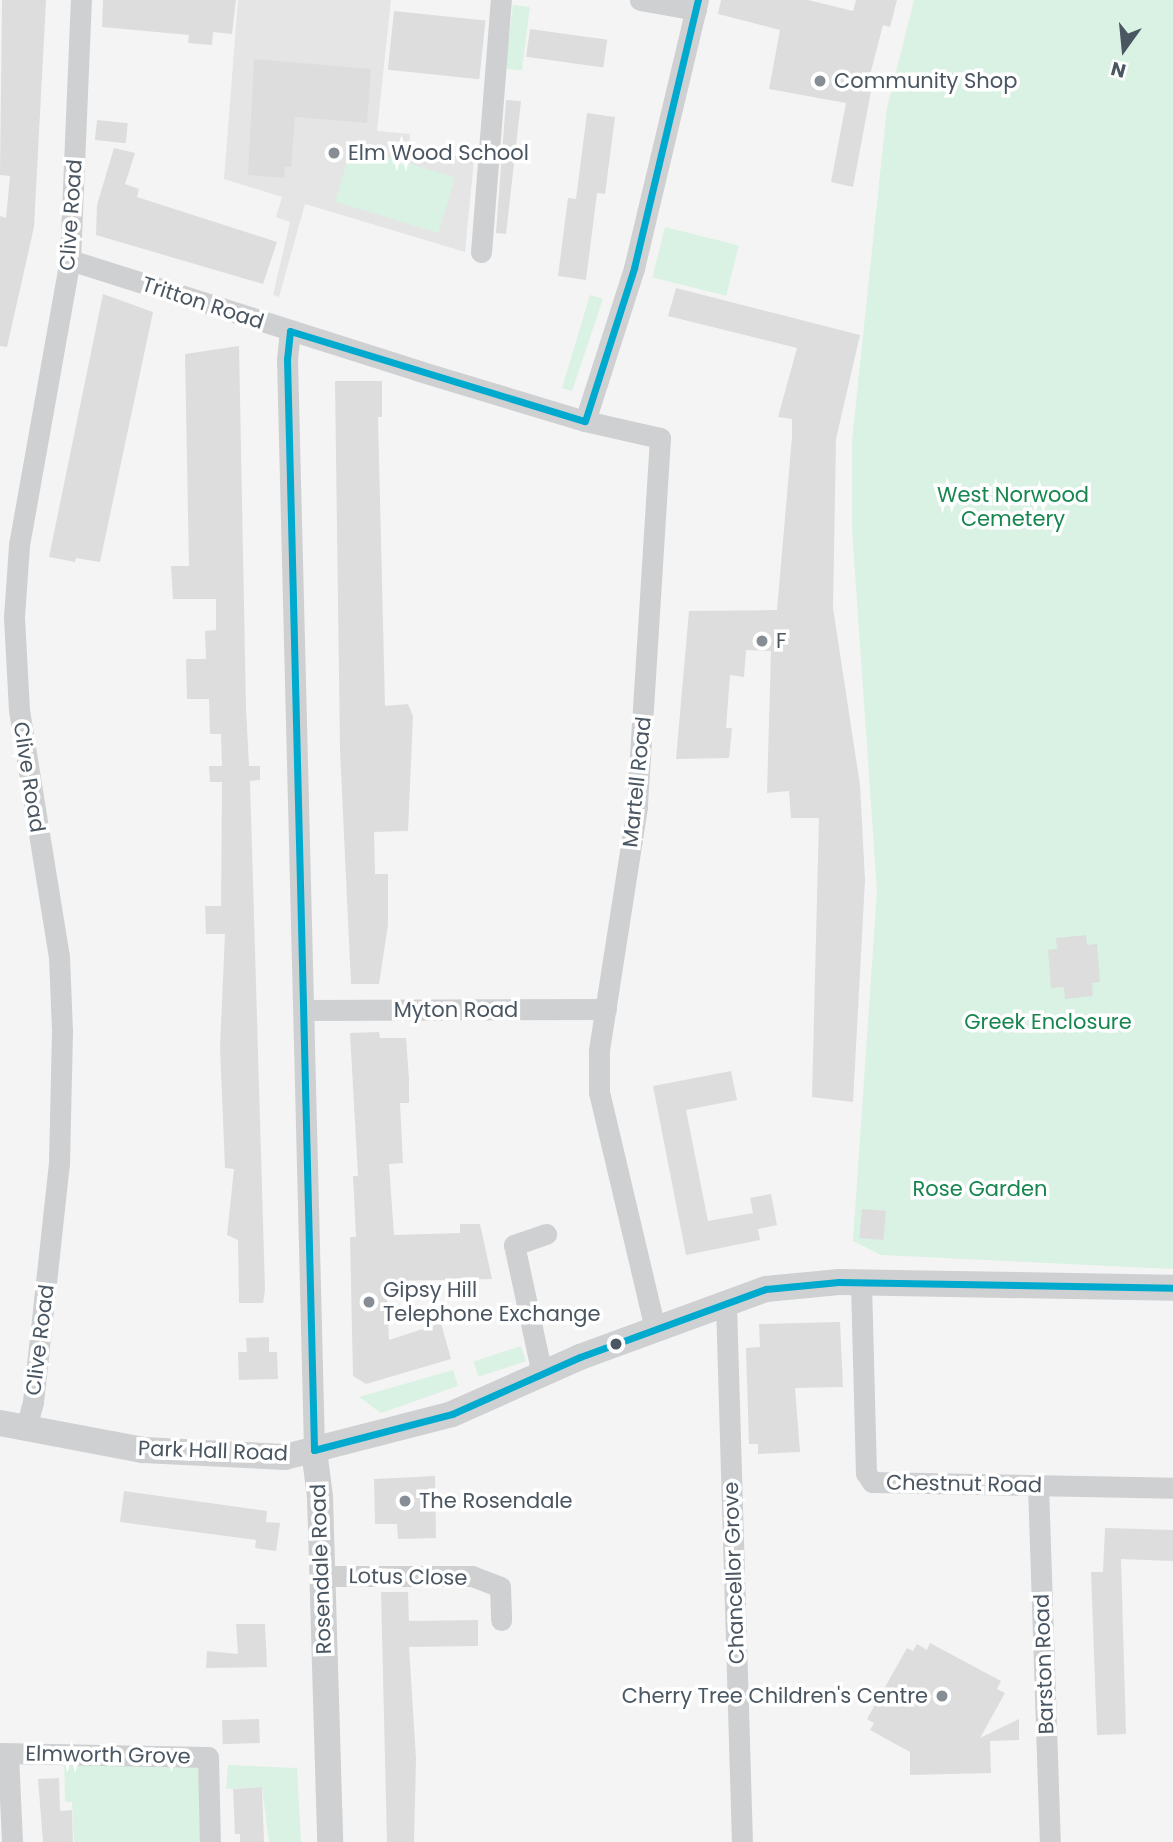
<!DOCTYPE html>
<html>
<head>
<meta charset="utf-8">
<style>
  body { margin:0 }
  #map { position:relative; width:1173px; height:1842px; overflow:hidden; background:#f4f4f4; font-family:Poppins,sans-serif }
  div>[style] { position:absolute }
  .education>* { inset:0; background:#e6e5e6 }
  .green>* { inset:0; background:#d9f2e3; transform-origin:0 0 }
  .building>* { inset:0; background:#ddddde; transform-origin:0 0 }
  .minor>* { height:21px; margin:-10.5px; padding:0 10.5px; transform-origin:10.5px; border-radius:10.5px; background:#ced0d2 }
  .tertiary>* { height:26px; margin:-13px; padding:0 13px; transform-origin:13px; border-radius:13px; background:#ced0d2 }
  .bus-1>* { height:7px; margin:-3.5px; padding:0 3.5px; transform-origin:3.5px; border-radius:3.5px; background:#00a9ce }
  .dots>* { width:19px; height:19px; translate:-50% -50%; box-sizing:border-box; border:4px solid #fff; border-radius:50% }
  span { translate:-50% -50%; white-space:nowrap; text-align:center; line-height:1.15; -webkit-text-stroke:7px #fff; paint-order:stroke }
  .poi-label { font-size:21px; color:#4a5661 }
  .left { translate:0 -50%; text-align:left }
  .right { translate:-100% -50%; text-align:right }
  .street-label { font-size:21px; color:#4a5661 }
  .park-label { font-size:21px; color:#17864f }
  .north { position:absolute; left:1089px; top:14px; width:70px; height:70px; -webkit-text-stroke:5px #fff; paint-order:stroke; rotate:195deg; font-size:19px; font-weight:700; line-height:28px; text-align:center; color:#4a5661 }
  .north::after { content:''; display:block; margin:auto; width:24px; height:32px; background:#4a5661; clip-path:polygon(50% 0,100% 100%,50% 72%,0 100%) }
</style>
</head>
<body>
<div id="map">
  <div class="education">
    <i style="clip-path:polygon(238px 0,391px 0,377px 131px,410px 134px,409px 147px,474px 159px,465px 252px,305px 204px,279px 297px,273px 295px,290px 222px,276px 217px,282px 197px,224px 179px)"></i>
  </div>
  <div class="green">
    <i style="clip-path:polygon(914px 0,1173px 0,1173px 1269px,881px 1255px,853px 1241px,877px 891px,852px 529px,852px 441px,887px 108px)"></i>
    <i style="left:513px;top:5px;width:17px;height:64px;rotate:7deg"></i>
    <i style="left:352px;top:146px;width:108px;height:58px;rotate:17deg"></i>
    <i style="left:665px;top:227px;width:76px;height:52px;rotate:14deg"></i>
    <i style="clip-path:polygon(590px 295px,603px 299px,572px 391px,562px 388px)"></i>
    <i style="left:521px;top:1346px;width:16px;height:50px;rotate:72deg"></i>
    <i style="clip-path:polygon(453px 1370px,458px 1386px,381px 1413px,359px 1397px)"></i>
    <i style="clip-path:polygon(64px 1754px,208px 1757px,210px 1842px,74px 1842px,72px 1802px,65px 1802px)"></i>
    <i style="clip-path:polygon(228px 1765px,297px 1768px,301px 1842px,269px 1842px,262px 1787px,226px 1789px)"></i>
  </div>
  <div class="building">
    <i style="clip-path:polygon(2px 0,46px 0,34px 227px,7px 347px,0 346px,0 216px,6px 218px,10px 176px,0 175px)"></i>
    <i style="clip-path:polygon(103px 0,236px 0,232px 34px,213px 32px,212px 45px,188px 43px,189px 35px,102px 27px)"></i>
    <i style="clip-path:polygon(721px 0,808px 0,853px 11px,856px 0,897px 0,890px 27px,883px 25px,870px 75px,871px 91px,853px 187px,831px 182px,846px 103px,769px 89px,780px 30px,718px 14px)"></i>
    <i style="left:394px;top:11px;width:92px;height:59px;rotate:6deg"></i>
    <i style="left:530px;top:29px;width:78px;height:28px;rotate:8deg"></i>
    <i style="clip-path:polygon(254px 59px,371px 69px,367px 123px,295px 117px,291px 167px,285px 167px,284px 178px,248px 175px)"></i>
    <i style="clip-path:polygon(506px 100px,521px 101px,506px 234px,496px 233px)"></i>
    <i style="clip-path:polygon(587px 113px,615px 117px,605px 194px,597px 193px,586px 280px,558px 276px,568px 198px,576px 199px)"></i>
    <i style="left:97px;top:120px;width:31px;height:20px;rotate:6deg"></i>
    <i style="clip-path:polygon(114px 148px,135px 153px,125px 184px,139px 189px,137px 197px,277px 242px,263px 284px,96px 235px,97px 205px)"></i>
    <i style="clip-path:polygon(676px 288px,860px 335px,836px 439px,833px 608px,860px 785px,865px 880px,853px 1102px,812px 1097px,819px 818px,791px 818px,789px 791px,767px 793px,771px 651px,746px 650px,744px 677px,730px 675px,726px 728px,732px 728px,729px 758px,676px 759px,689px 611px,777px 610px,792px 437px,792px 419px,778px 417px,797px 348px,668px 316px)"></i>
    <i style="clip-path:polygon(103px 294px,153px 312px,100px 562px,76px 558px,75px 562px,49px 557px)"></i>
    <i style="clip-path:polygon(239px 346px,246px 708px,249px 766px,260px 766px,260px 780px,250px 781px,265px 1290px,263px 1303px,239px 1303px,238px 1240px,227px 1235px,234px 1169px,225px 1168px,220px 1047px,225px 934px,206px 934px,205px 906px,221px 906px,222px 782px,210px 782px,209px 766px,222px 766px,221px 734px,210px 734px,209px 699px,187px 699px,186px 659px,206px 659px,205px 631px,216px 630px,216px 599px,173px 599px,171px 566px,189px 566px,185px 354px)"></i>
    <i style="clip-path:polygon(335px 381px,382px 381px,382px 417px,378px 417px,385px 706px,408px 704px,413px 716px,408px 831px,374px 832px,375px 874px,388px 874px,388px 925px,379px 984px,351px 984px,340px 750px)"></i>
    <i style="clip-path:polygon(1086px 935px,1087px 945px,1097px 944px,1100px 982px,1092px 983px,1093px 996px,1065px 999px,1064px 987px,1051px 988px,1048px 950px,1057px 949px,1056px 938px)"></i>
    <i style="clip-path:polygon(379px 1032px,380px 1038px,406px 1038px,409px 1079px,409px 1103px,400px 1103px,403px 1163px,389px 1164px,394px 1235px,460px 1233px,460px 1224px,480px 1224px,492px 1279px,386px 1281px,389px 1340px,441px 1323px,451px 1359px,366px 1384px,353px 1376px,350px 1237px,356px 1237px,353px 1176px,358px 1176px,350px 1033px)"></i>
    <i style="clip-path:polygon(731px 1071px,737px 1100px,686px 1110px,708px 1221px,753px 1213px,750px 1198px,771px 1194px,777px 1225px,758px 1229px,760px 1240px,686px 1255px,653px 1086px)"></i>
    <i style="left:862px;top:1209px;width:24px;height:29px;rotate:5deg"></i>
    <i style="clip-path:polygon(840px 1322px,843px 1387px,795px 1388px,800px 1452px,758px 1454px,758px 1444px,749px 1444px,746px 1348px,760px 1347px,759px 1324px)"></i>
    <i style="clip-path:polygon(269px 1337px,269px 1352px,277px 1352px,278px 1379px,239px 1380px,238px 1352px,247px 1352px,246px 1338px)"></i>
    <i style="clip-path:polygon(435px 1476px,436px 1538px,398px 1539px,397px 1524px,375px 1524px,374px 1479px)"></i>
    <i style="clip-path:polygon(124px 1491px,267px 1511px,266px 1522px,280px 1523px,276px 1551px,255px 1548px,256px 1540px,120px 1522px)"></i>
    <i style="clip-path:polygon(1105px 1528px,1173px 1530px,1173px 1561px,1121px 1559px,1126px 1734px,1097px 1735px,1091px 1572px,1103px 1572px)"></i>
    <i style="clip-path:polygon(381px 1592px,408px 1592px,409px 1621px,478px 1620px,478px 1646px,409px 1647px,416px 1759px,414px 1842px,387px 1842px)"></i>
    <i style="clip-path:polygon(236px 1624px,265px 1624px,267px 1667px,206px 1668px,207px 1651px,238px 1654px)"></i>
    <i style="clip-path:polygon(930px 1643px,1001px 1681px,997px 1689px,1005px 1693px,980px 1738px,1019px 1719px,1019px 1740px,990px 1741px,991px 1773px,910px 1775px,910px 1752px,870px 1730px,874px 1723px,867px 1719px,907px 1648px,913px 1651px,917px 1644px,927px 1650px)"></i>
    <i style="left:259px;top:1719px;width:24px;height:37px;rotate:88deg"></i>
    <i style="clip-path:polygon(59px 1778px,60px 1811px,72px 1810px,73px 1842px,43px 1842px,38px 1779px)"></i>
    <i style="clip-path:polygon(262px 1787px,264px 1842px,240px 1842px,240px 1834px,235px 1834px,233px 1789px)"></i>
  </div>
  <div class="minor">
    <i style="left:640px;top:0;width:57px;rotate:10.1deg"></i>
    <i style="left:481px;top:252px;width:253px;rotate:-85.5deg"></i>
    <i style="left:70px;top:260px;width:366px;rotate:17.6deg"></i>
    <i style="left:419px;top:371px;width:173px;rotate:16.8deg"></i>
    <i style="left:585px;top:421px;width:77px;rotate:12.8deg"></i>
    <i style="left:660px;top:438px;width:370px;rotate:93.6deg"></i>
    <i style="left:637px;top:807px;width:247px;rotate:98.9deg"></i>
    <i style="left:599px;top:1051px;width:41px;rotate:90deg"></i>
    <i style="left:599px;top:1092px;width:243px;rotate:76.7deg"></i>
    <i style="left:290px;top:331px;width:28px;rotate:96deg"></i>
    <i style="left:287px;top:359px;width:1091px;rotate:88.58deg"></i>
    <i style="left:585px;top:421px;width:161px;rotate:-72.2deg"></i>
    <i style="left:634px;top:268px;width:276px;rotate:-76.6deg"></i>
    <i style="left:305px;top:1010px;width:301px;rotate:-0.2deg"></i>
    <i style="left:861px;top:1283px;width:190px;rotate:88.5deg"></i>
    <i style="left:866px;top:1473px;width:11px;rotate:56deg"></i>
    <i style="left:872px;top:1482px;width:301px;rotate:1.1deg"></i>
    <i style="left:726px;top:1304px;width:538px;rotate:88.3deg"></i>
    <i style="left:542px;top:1374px;width:132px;rotate:-102.2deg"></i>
    <i style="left:514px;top:1245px;width:34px;rotate:-19deg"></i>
    <i style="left:26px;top:1428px;width:27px;rotate:-75deg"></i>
    <i style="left:33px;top:1402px;width:240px;rotate:-83.8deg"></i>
    <i style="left:59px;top:1163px;width:132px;rotate:-88.7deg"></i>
    <i style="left:62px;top:1031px;width:74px;rotate:-92.3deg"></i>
    <i style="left:59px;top:957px;width:250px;rotate:-99.2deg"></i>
    <i style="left:19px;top:710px;width:93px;rotate:-93.1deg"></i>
    <i style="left:14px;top:617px;width:72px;rotate:-86deg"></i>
    <i style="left:19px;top:545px;width:290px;rotate:-79.9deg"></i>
    <i style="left:70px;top:260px;width:260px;rotate:-87.6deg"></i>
    <i style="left:1038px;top:1485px;width:357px;rotate:88.1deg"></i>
    <i style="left:322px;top:1576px;width:150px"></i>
    <i style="left:472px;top:1576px;width:30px;rotate:21deg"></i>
    <i style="left:500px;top:1587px;width:33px;rotate:88deg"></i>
    <i style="left:0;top:1753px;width:208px;rotate:1.1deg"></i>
    <i style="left:208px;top:1757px;width:85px;rotate:88.7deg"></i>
    <i style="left:8px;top:1754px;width:88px;rotate:87.4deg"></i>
  </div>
  <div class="tertiary">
    <i style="left:0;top:1423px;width:146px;rotate:10.7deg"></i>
    <i style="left:143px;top:1450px;width:142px;rotate:2.8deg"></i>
    <i style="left:285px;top:1457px;width:172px;rotate:-14.4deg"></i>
    <i style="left:452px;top:1414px;width:140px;rotate:-24deg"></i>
    <i style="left:580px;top:1357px;width:198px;rotate:-20.1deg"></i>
    <i style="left:766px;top:1289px;width:73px;rotate:-5.5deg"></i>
    <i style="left:839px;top:1282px;width:334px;rotate:1deg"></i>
    <i style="left:314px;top:1450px;width:47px;rotate:82.7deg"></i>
    <i style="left:320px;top:1497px;width:345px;rotate:88.3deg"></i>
  </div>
  <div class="bus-1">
    <i style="left:290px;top:331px;width:28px;rotate:96deg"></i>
    <i style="left:287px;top:359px;width:1091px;rotate:88.58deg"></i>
    <i style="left:290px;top:331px;width:308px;rotate:17deg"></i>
    <i style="left:585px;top:421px;width:161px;rotate:-72.2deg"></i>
    <i style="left:634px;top:268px;width:276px;rotate:-76.6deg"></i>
    <i style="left:314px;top:1450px;width:143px;rotate:-14.6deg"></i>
    <i style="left:452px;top:1414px;width:140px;rotate:-24deg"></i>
    <i style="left:580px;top:1357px;width:198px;rotate:-20.1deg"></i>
    <i style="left:766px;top:1289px;width:73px;rotate:-5.5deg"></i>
    <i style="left:839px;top:1282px;width:334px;rotate:1deg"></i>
  </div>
  <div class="dots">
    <i style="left:820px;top:81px;background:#868d94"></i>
    <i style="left:334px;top:153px;background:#868d94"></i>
    <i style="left:762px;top:641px;background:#868d94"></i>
    <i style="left:369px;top:1302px;background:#868d94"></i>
    <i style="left:616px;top:1344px;background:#4a5661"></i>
    <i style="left:405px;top:1501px;background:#868d94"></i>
    <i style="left:942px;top:1696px;background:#868d94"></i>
  </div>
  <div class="poi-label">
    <span class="left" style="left:834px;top:81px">Community Shop</span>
    <span class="left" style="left:348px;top:153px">Elm Wood School</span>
    <span class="left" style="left:776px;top:641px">F</span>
    <span class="left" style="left:383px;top:1302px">Gipsy Hill<br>Telephone Exchange</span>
    <span class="left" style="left:419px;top:1501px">The Rosendale</span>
    <span class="right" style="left:928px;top:1696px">Cherry Tree Children's Centre</span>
  </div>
  <div class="street-label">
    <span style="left:71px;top:215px;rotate:-86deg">Clive Road</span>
    <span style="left:203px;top:303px;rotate:18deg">Tritton Road</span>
    <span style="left:29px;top:777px;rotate:81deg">Clive Road</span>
    <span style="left:637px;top:782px;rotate:-84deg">Martell Road</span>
    <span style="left:456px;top:1010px">Myton Road</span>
    <span style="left:40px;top:1340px;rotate:-83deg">Clive Road</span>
    <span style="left:213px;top:1451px;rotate:2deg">Park Hall Road</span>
    <span style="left:964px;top:1484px;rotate:1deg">Chestnut Road</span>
    <span style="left:321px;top:1569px;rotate:-92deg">Rosendale Road</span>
    <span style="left:734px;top:1573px;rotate:-92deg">Chancellor Grove</span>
    <span style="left:408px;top:1577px;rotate:1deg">Lotus Close</span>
    <span style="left:1044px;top:1664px;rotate:-92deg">Barston Road</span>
    <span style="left:108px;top:1755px;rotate:1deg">Elmworth Grove</span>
  </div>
  <div class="park-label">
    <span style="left:1013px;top:507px">West Norwood<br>Cemetery</span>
    <span style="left:1048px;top:1022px">Greek Enclosure</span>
    <span style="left:980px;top:1189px">Rose Garden</span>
  </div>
  <div class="north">N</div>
</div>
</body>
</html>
